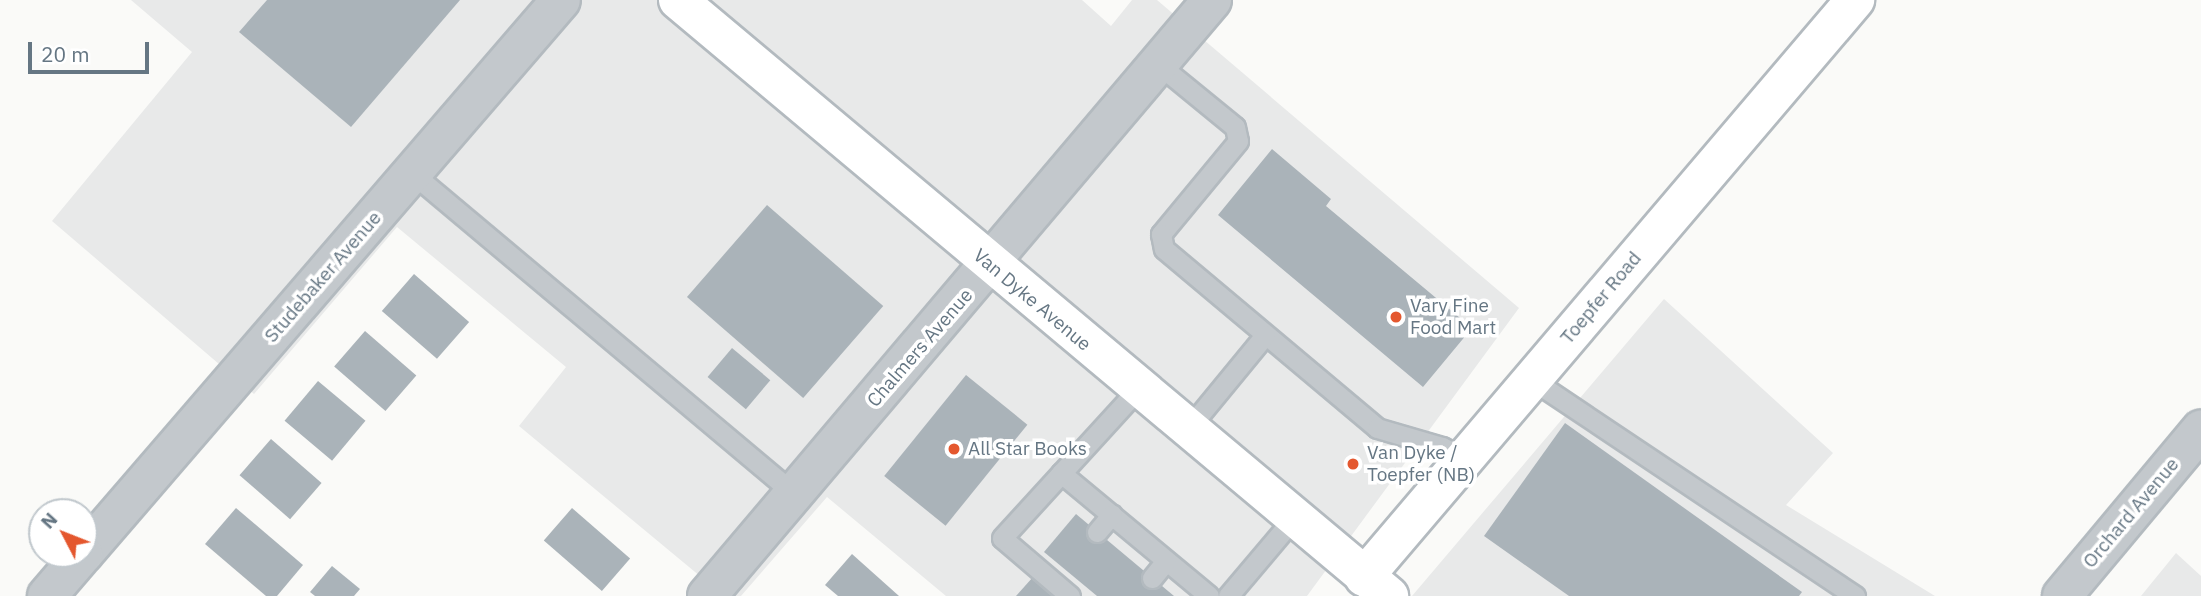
<!DOCTYPE html>
<html>
<head>
<meta charset="utf-8">
<style>
  body { margin:0 }
  #map { position:relative; width:2201px; height:596px; overflow:hidden; background:#fafaf8; font-family:"IBM Plex Sans",sans-serif }
  div>[style] { position:absolute }
  .built>* { inset:0; background:#e8e9e9 }
  .building>* { inset:0; background:#aab3b9; transform-origin:0 0 }
  .roads { filter:drop-shadow(2px 0 #b3babf) drop-shadow(-2px 0 #b3babf) drop-shadow(0 2px #b3babf) drop-shadow(0 -2px #b3babf) }
  .lane>* { height:19px; margin:-9.5px; padding:0 9.5px; transform-origin:9.5px; border-radius:9.5px; background:#c3c8cc }
  .street>* { height:38px; margin:-19px; padding:0 19px; transform-origin:19px; border-radius:19px; background:#c3c8cc }
  .secondary>* { height:38px; margin:-19px; padding:0 19px; transform-origin:19px; border-radius:19px; background:#fff }
  .primary>* { height:38px; margin:-19px; padding:0 19px; transform-origin:19px; border-radius:19px; background:#fff }
  .dots>* { width:19px; height:19px; translate:-50% -50%; box-sizing:border-box; border:4px solid #fff; border-radius:50% }
  span { translate:-50% -50%; white-space:nowrap; text-align:center; line-height:1.15; -webkit-text-stroke:7px #fff; paint-order:stroke }
  .street-label { font-size:19px; color:#657683 }
  .poi-label { font-size:19px; color:#657683 }
  .left { translate:0 -50%; text-align:left }
  .north { position:absolute; left:28px; top:498px; width:70px; height:70px; box-sizing:border-box; background:#fff; border:2px solid #c1c8cd; border-radius:50%; rotate:312deg; font-size:19px; font-weight:700; line-height:28px; text-align:center; color:#657683 }
  .north::after { content:''; display:block; margin:auto; width:24px; height:32px; background:#e4572e; clip-path:polygon(50% 0,100% 100%,50% 72%,0 100%) }
  .scale { position:absolute; left:28px; top:42px; width:121px; height:32px; box-sizing:border-box; border:4px solid #657683; border-top:0; padding-left:9px; font-size:21px; line-height:24px; white-space:nowrap; color:#657683; -webkit-text-stroke:5px #fff; paint-order:stroke }
</style>
</head>
<body>
<div id="map">
  <div class="built">
    <i style="clip-path:polygon(131px 0,1082px 0,1111px 26px,1132px 0,1157px 0,1519px 308px,1307px 596px,946px 596px,827px 497px,741px 596px,724px 596px,519px 426px,566px 367px,397px 227px,254px 394px,52px 221px,192px 52px)"></i>
    <i style="clip-path:polygon(1664px 299px,1833px 453px,1786px 505px,1935px 596px,1412px 596px)"></i>
    <i style="clip-path:polygon(2176px 553px,2201px 576px,2201px 596px,2141px 596px)"></i>
  </div>
  <div class="building">
    <i style="clip-path:polygon(267px 0,460px 0,351px 127px,239px 32px)"></i>
    <i style="clip-path:polygon(1272px 149px,1331px 199px,1326px 206px,1472px 328px,1423px 387px,1218px 215px)"></i>
    <i style="left:767px;top:205px;width:154px;height:122px;rotate:41deg"></i>
    <i style="left:414px;top:274px;width:73px;height:49px;rotate:41deg"></i>
    <i style="left:365px;top:331px;width:68px;height:47px;rotate:41deg"></i>
    <i style="left:732px;top:348px;width:50px;height:38px;rotate:40deg"></i>
    <i style="left:966px;top:375px;width:79px;height:130px;rotate:39deg"></i>
    <i style="left:318px;top:381px;width:62px;height:52px;rotate:40deg"></i>
    <i style="clip-path:polygon(1565px 423px,1802px 592px,1799px 596px,1569px 596px,1484px 536px)"></i>
    <i style="left:271px;top:439px;width:67px;height:48px;rotate:41deg"></i>
    <i style="clip-path:polygon(236px 508px,303px 565px,277px 596px,266px 596px,205px 544px)"></i>
    <i style="left:572px;top:508px;width:77px;height:43px;rotate:41deg"></i>
    <i style="clip-path:polygon(1076px 514px,1174px 596px,1097px 596px,1044px 552px)"></i>
    <i style="clip-path:polygon(852px 554px,899px 596px,838px 596px,825px 585px)"></i>
    <i style="clip-path:polygon(332px 566px,360px 589px,354px 596px,315px 596px,310px 592px)"></i>
    <i style="clip-path:polygon(1033px 577px,1056px 596px,1016px 596px)"></i>
  </div>
  <div class="roads">
    <div class="lane">
      <i style="left:1158px;top:64px;width:99px;rotate:39.3deg"></i>
      <i style="left:1235px;top:127px;width:14px;rotate:78deg"></i>
      <i style="left:1238px;top:141px;width:121px;rotate:129.6deg"></i>
      <i style="left:1161px;top:234px;width:15px;rotate:79deg"></i>
      <i style="left:1164px;top:249px;width:278px;rotate:40deg"></i>
      <i style="left:1377px;top:428px;width:68px;rotate:16.3deg"></i>
      <i style="left:1442px;top:447px;width:25px;rotate:27deg"></i>
      <i style="left:412px;top:173px;width:500px;rotate:40deg"></i>
      <i style="left:1531px;top:379px;width:390px;rotate:33.8deg"></i>
      <i style="left:1187px;top:430px;width:123px;rotate:-50.6deg"></i>
      <i style="left:1061px;top:473px;width:192px;rotate:39.7deg"></i>
      <i style="left:1097px;top:532px;width:23px;rotate:-50deg"></i>
      <i style="left:1152px;top:578px;width:22px;rotate:-51deg"></i>
      <i style="left:1070px;top:596px;width:89px;rotate:-139.5deg"></i>
      <i style="left:1002px;top:538px;width:202px;rotate:-47.6deg"></i>
      <i style="left:1228px;top:596px;width:101px;rotate:-49.8deg"></i>
    </div>
    <div class="street">
      <i style="left:84px;top:553px;width:730px;rotate:-49.22deg"></i>
      <i style="left:47px;top:596px;width:55px;rotate:-49.4deg"></i>
      <i style="left:707px;top:596px;width:781px;rotate:-49.72deg"></i>
      <i style="left:2062px;top:596px;width:217px;rotate:-50.1deg"></i>
    </div>
    <div class="secondary">
      <i style="left:1364px;top:577px;width:758px;rotate:-49.6deg"></i>
    </div>
    <div class="primary">
      <i style="left:678px;top:0;width:928px;rotate:39.97deg"></i>
    </div>
  </div>
  <div class="dots">
    <i style="left:1396px;top:317px;background:#e4572e"></i>
    <i style="left:954px;top:449px;background:#e4572e"></i>
    <i style="left:1353px;top:464px;background:#e4572e"></i>
  </div>
  <div class="street-label">
    <span style="left:323px;top:277px;rotate:-49deg">Studebaker Avenue</span>
    <span style="left:1601px;top:298px;rotate:-50deg">Toepfer Road</span>
    <span style="left:1032px;top:300px;rotate:40deg">Van Dyke Avenue</span>
    <span style="left:920px;top:348px;rotate:-49deg">Chalmers Avenue</span>
    <span style="left:2131px;top:513px;rotate:-50deg">Orchard Avenue</span>
  </div>
  <div class="poi-label">
    <span class="left" style="left:1410px;top:317px">Vary Fine<br>Food Mart</span>
    <span class="left" style="left:968px;top:449px">All Star Books</span>
    <span class="left" style="left:1367px;top:464px">Van Dyke /<br>Toepfer (NB)</span>
  </div>
  <div class="north">N</div>
  <div class="scale">20 m</div>
</div>
</body>
</html>
